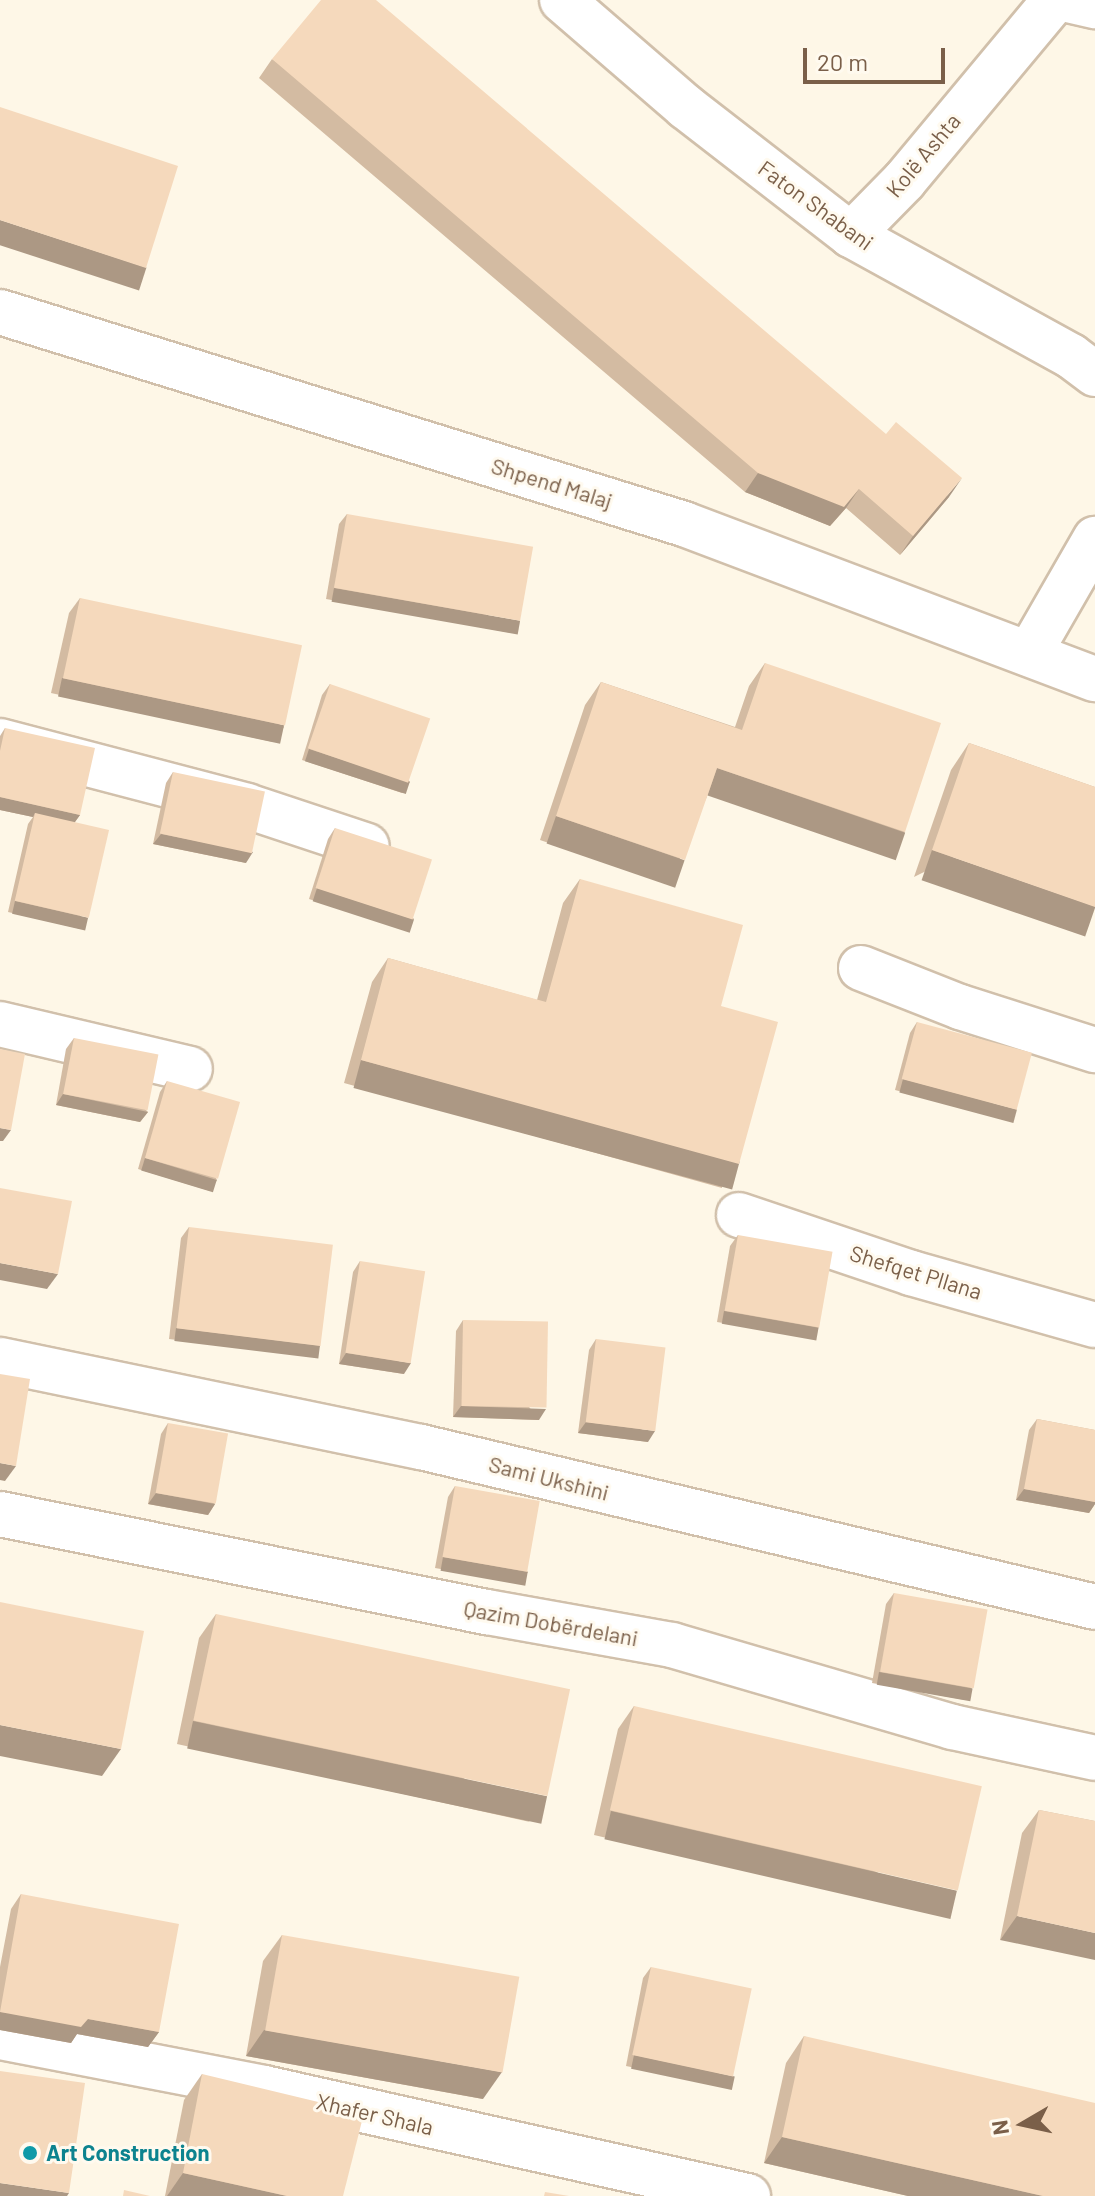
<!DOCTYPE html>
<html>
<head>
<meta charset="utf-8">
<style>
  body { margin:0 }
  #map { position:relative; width:1095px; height:2196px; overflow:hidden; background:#fef7e7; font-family:Barlow,sans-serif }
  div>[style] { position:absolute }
  .roads { filter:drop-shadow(2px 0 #d1c0ab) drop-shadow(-2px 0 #d1c0ab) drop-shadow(0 2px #d1c0ab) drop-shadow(0 -2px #d1c0ab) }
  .minor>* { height:44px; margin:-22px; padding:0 22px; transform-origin:22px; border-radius:22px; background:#fff }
  .wall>* { inset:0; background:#d3bba2 }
  .shaded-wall>* { inset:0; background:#ac9884; transform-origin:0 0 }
  .building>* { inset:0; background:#f5d9bc; transform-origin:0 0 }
  .dots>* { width:22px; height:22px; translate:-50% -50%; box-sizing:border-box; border:4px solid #fffaef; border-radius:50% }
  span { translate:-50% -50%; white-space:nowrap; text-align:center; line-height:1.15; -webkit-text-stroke:6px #fffaef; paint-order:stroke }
  .street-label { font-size:22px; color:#7a5f49 }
  .culture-label { font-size:22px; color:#0d838f; font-weight:700 }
  .left { translate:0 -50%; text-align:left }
  .north { position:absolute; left:983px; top:2084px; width:80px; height:80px; -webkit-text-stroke:6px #fffaef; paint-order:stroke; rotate:261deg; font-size:22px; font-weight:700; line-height:32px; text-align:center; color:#7a5f49 }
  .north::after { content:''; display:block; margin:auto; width:28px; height:36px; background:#7a5f49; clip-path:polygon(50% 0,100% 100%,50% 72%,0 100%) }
  .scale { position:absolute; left:803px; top:48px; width:142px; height:36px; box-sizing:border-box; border:4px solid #7a5f49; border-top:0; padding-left:10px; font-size:24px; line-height:28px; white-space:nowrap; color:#7a5f49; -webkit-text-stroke:6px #fffaef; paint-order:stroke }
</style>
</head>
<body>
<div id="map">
  <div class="roads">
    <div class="minor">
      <i style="left:562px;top:0;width:164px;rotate:40.8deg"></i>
      <i style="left:686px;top:107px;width:209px;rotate:37.8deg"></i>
      <i style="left:851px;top:235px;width:251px;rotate:28.8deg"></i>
      <i style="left:1071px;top:356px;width:30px;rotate:37deg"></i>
      <i style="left:1068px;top:0;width:28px;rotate:13deg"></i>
      <i style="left:851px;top:235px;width:76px;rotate:-45.5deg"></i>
      <i style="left:904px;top:181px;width:236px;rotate:-50.2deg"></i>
      <i style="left:0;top:312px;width:716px;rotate:17.22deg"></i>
      <i style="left:684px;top:524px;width:439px;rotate:20.7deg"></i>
      <i style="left:1029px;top:654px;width:133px;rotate:-60.1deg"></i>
      <i style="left:0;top:741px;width:255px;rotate:14.7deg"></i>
      <i style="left:247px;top:806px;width:126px;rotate:18.4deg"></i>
      <i style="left:861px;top:968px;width:106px;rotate:21.5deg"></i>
      <i style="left:960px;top:1007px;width:142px;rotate:17.7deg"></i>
      <i style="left:0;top:1024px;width:195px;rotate:13.3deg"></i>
      <i style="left:739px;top:1215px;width:182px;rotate:18.6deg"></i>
      <i style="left:911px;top:1273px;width:191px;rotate:15.8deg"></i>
      <i style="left:0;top:1360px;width:430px;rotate:11.7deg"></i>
      <i style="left:421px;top:1447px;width:693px;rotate:13.35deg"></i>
      <i style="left:0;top:1514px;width:497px;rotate:11.4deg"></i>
      <i style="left:487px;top:1612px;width:188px;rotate:10.1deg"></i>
      <i style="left:672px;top:1645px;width:292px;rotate:16.3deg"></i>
      <i style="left:952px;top:1727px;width:146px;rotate:12.2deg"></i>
      <i style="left:0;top:2037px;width:269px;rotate:10.9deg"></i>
      <i style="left:264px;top:2088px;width:496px;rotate:12.6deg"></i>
    </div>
  </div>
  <div class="wall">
    <i style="clip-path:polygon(272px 59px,949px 497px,900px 555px,846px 508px,830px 526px,745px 492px,259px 78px)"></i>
    <i style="clip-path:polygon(347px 514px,512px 633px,326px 599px,339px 524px)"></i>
    <i style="clip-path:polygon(80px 598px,284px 727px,273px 742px,51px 693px,69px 613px)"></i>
    <i style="clip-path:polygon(765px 663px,905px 832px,888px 856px,708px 794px,669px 884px,540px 840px,585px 705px,601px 682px,735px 727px,749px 686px)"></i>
    <i style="clip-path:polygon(330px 684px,410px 782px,402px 793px,302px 760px,322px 695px)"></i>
    <i style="clip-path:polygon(5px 728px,80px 815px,75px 822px,81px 929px,8px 912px,28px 824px,33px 817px,0 810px,0 736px)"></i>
    <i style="clip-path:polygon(969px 743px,1095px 787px,914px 877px,951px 770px)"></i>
    <i style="clip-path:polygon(173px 772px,246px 863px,153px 844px,166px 783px)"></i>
    <i style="clip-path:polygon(335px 828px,414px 919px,406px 930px,309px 899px,328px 839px)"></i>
    <i style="clip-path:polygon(580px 879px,721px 1006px,722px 1188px,344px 1083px,372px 982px,388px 958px,537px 1000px,563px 903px)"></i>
    <i style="clip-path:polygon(917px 1022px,1009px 1120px,895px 1090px,910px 1033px)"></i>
    <i style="clip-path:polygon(74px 1038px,148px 1112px,140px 1122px,56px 1105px,66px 1049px)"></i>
    <i style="clip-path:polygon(167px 1081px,217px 1180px,210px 1191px,138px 1169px,160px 1092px)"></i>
    <i style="clip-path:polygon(189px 1227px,320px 1346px,313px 1357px,169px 1339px,181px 1238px)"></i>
    <i style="clip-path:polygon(738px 1235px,819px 1327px,811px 1338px,717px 1322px,730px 1246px)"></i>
    <i style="clip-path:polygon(360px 1261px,404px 1374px,339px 1364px,353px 1272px)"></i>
    <i style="clip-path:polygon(463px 1320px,539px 1420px,453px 1417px,456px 1331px)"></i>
    <i style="clip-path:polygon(596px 1339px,648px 1442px,578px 1433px,589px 1350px)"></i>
    <i style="clip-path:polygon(1037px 1419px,1095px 1430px,1095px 1504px,1089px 1513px,1016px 1500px,1029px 1430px)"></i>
    <i style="clip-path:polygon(168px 1423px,215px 1504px,208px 1515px,148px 1504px,161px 1434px)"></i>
    <i style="clip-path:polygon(455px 1486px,528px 1572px,520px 1583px,435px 1568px,448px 1497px)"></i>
    <i style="clip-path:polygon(894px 1593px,972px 1689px,965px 1700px,872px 1683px,886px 1604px)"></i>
    <i style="clip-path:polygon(216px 1614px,530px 1822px,177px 1744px,199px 1638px)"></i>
    <i style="clip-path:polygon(634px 1706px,941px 1916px,594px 1835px,618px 1729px)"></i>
    <i style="clip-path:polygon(1039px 1810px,1095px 1821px,1000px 1940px,1022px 1833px)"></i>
    <i style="clip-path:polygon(21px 1894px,159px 2032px,148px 2047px,77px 2034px,71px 2043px,0 2030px,0 1967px,11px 1909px)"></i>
    <i style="clip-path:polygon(282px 1935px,483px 2099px,246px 2056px,263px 1961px)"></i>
    <i style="clip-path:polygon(651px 1967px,728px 2087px,626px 2066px,643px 1978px)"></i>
    <i style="clip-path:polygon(804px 2036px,1095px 2196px,908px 2196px,764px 2163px,786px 2063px)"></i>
    <i style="clip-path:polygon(202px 2074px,343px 2196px,165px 2196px,184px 2100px)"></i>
  </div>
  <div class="shaded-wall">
    <i style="left:0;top:220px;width:154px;height:24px;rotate:18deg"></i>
    <i style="clip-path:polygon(758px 473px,859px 489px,846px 508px,830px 526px,745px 492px)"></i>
    <i style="clip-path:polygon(962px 478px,949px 497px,900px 555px,913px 536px)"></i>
    <i style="left:334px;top:588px;width:189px;height:14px;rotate:10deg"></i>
    <i style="left:62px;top:678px;width:227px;height:19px;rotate:12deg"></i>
    <i style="left:309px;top:749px;width:106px;height:13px;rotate:18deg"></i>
    <i style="left:717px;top:768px;width:199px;height:29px;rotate:19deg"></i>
    <i style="clip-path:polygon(0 797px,80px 815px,72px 826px,35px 813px,33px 817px,0 810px)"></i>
    <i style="left:556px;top:816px;width:136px;height:29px;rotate:19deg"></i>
    <i style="clip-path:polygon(161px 834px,253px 852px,246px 863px,153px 844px)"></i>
    <i style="left:932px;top:850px;width:173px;height:32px;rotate:19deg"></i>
    <i style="left:317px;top:888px;width:102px;height:14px;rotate:18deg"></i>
    <i style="left:15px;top:901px;width:75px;height:13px;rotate:13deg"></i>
    <i style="left:361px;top:1060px;width:392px;height:29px;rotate:15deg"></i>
    <i style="left:903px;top:1079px;width:118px;height:14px;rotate:15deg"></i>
    <i style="clip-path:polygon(63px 1094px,148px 1112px,140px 1122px,56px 1105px)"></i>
    <i style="clip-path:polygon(0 1128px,11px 1130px,3px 1141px,0 1141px)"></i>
    <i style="left:145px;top:1158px;width:75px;height:13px;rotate:17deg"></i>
    <i style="clip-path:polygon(0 1263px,58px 1274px,47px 1289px,0 1280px)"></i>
    <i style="left:724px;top:1311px;width:96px;height:13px;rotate:10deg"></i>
    <i style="left:176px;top:1328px;width:145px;height:13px;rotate:7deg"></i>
    <i style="clip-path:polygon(346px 1353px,411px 1363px,404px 1374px,339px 1364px)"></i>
    <i style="clip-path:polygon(461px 1406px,546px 1409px,539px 1420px,453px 1417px)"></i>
    <i style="clip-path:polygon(586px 1422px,655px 1431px,648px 1442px,578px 1433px)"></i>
    <i style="clip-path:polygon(0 1463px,16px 1466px,5px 1481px,0 1480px)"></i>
    <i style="clip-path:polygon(1024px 1489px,1095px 1502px,1095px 1504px,1089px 1513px,1016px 1500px)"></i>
    <i style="clip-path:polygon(156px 1493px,215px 1504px,208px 1515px,148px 1504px)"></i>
    <i style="left:443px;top:1557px;width:86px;height:14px;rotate:10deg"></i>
    <i style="left:879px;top:1672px;width:95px;height:13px;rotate:10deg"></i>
    <i style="left:193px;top:1721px;width:362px;height:28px;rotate:12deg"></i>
    <i style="clip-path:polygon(0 1725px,121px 1749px,102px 1776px,0 1756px)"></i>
    <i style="left:611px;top:1811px;width:355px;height:29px;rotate:13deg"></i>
    <i style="clip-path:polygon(1017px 1916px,1095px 1933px,1095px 1960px,1000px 1940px)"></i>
    <i style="clip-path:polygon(0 2012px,88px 2019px,159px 2032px,148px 2047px,77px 2034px,71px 2043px,0 2030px)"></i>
    <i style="clip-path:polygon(264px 2030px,502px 2072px,483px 2099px,246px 2056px)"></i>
    <i style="left:634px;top:2055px;width:103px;height:14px;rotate:12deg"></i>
    <i style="clip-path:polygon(782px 2137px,1043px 2196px,908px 2196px,764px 2163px)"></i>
    <i style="clip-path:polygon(183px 2173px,287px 2196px,167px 2196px)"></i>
    <i style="clip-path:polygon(0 2183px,69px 2193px,67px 2196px,0 2196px)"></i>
  </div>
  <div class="building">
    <i style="clip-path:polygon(321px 0,376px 0,886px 434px,896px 422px,962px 478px,913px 536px,859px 489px,844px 507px,758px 473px,272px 59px)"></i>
    <i style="clip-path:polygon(0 107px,178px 166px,146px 268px,0 220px)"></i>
    <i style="left:347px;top:514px;width:189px;height:75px;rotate:10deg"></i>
    <i style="left:80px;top:598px;width:227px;height:82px;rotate:12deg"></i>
    <i style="clip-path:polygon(765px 663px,941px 723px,905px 832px,717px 768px,685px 860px,556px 816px,601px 682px,742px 730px)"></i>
    <i style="left:330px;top:684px;width:106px;height:68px;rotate:19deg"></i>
    <i style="clip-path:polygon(5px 728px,95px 748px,80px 815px,0 797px,0 751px)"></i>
    <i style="clip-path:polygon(969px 743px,1095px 787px,1095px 907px,932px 850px)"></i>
    <i style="left:173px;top:772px;width:94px;height:63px;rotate:12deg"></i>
    <i style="left:35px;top:813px;width:76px;height:90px;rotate:13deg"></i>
    <i style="left:335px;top:828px;width:102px;height:63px;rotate:18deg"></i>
    <i style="clip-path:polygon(580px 879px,743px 925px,721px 1006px,778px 1022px,739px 1164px,361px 1060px,388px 958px,546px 1002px)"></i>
    <i style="left:917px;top:1022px;width:119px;height:59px;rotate:15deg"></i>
    <i style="left:74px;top:1038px;width:86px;height:57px;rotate:11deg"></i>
    <i style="clip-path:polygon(0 1049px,25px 1054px,11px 1130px,0 1128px)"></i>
    <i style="left:167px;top:1081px;width:76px;height:80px;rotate:16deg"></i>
    <i style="clip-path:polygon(0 1188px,72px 1201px,58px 1274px,0 1263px)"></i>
    <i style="left:189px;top:1227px;width:145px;height:102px;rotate:7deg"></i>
    <i style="left:738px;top:1235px;width:96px;height:77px;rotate:10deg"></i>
    <i style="left:360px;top:1261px;width:66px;height:93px;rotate:9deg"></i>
    <i style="left:463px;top:1320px;width:85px;height:86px;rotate:1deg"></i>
    <i style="left:596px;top:1339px;width:70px;height:84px;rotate:7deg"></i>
    <i style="clip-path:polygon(0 1374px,30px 1379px,16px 1466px,0 1463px)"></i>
    <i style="clip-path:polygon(1037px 1419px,1095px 1430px,1095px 1502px,1024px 1489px)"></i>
    <i style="left:168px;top:1423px;width:61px;height:71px;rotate:10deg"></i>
    <i style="left:455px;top:1486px;width:86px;height:72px;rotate:10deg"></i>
    <i style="left:894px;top:1593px;width:95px;height:80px;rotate:10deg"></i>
    <i style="clip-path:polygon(0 1602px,144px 1631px,121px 1749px,0 1725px)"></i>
    <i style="left:216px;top:1614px;width:362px;height:109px;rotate:12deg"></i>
    <i style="left:634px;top:1706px;width:357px;height:107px;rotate:13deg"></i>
    <i style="clip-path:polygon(1039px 1810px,1095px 1821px,1095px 1933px,1017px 1916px)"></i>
    <i style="clip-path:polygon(21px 1894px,179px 1924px,159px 2032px,88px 2019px,81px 2027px,0 2012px)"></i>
    <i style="left:282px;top:1935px;width:241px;height:97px;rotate:10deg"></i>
    <i style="left:651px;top:1967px;width:103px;height:90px;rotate:12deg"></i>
    <i style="clip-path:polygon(804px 2036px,1095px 2103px,1095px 2196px,1043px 2196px,782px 2137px)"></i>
    <i style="clip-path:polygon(0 2071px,85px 2083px,69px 2193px,0 2183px)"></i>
    <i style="clip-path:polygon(202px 2074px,364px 2113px,343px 2196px,287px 2196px,183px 2173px)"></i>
    <i style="clip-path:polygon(124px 2190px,150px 2196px,123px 2196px)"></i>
    <i style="clip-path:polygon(545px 2192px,569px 2196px,544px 2196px)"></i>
  </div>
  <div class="dots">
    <i style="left:30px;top:2153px;background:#0f9aa8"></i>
  </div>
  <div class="street-label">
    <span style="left:923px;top:155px;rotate:-50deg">Kolë Ashta</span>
    <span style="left:816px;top:205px;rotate:36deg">Faton Shabani</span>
    <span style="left:552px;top:483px;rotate:17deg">Shpend Malaj</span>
    <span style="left:916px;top:1272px;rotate:17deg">Shefqet Pllana</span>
    <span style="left:549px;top:1478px;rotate:14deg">Sami Ukshini</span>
    <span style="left:551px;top:1623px;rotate:10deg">Qazim Dobërdelani</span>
    <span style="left:375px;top:2114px;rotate:13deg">Xhafer Shala</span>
  </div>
  <div class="culture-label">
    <span class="left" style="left:46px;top:2153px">Art Construction</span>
  </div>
  <div class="north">N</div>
  <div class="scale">20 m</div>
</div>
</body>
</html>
